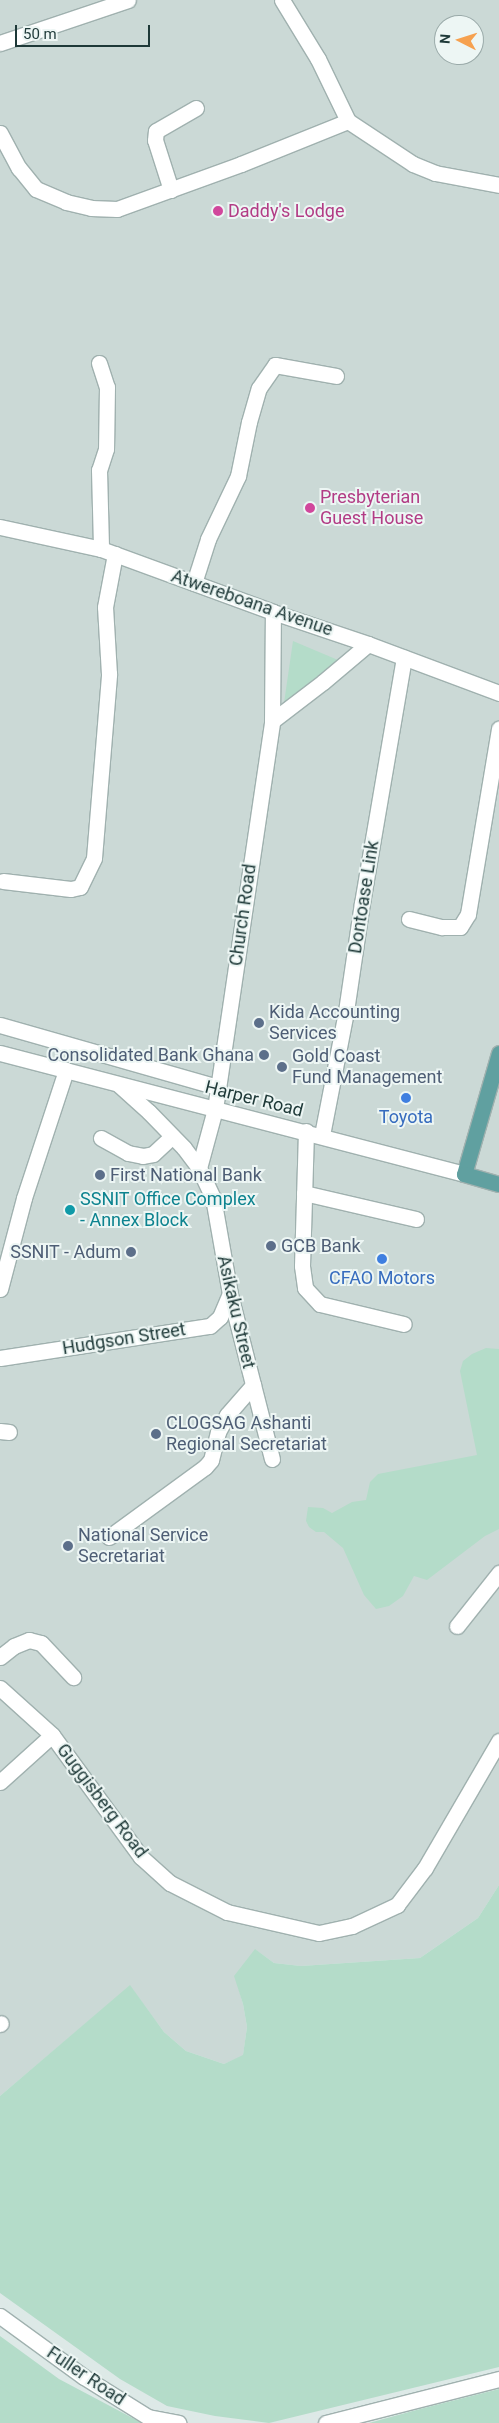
<!DOCTYPE html>
<html>
<head>
<meta charset="utf-8">
<style>
  body { margin:0 }
  #map { position:relative; width:499px; height:2423px; overflow:hidden; background:#dde9e7; font-family:Roboto,sans-serif }
  div>[style] { position:absolute }
  .built>* { inset:0; background:#cbd9d6 }
  .green>* { inset:0; background:#b4dcc9 }
  .roads { filter:drop-shadow(1px 0 #a0b1af) drop-shadow(-1px 0 #a0b1af) drop-shadow(0 1px #a0b1af) drop-shadow(0 -1px #a0b1af) }
  .minor>* { height:15px; margin:-7.5px; padding:0 7.5px; transform-origin:7.5px; border-radius:7.5px; background:#fff }
  .major>* { height:15px; margin:-7.5px; padding:0 7.5px; transform-origin:7.5px; border-radius:7.5px; background:#60a0a0 }
  .dots>* { width:14px; height:14px; translate:-50% -50%; box-sizing:border-box; border:2px solid #edf6f4; border-radius:50% }
  span { translate:-50% -50%; white-space:nowrap; text-align:center; line-height:1.15; -webkit-text-stroke:4px #edf6f4; paint-order:stroke }
  .hotel-label { font-size:18px; color:#b23c85 }
  .left { translate:0 -50%; text-align:left }
  .street-label { font-size:18px; color:#1e3938 }
  .service-label { font-size:18px; color:#4e5e75 }
  .right { translate:-100% -50%; text-align:right }
  .shop-label { font-size:18px; color:#366cbe }
  .culture-label { font-size:18px; color:#0d838f }
  .north { position:absolute; left:434px; top:15px; width:50px; height:50px; box-sizing:border-box; background:#edf6f4; border:1px solid #9aaaa9; border-radius:50%; rotate:275deg; font-size:14px; font-weight:700; line-height:20px; text-align:center; color:#1e3938 }
  .north::after { content:''; display:block; margin:auto; width:18px; height:22px; background:#f6a14f; clip-path:polygon(50% 0,100% 100%,50% 72%,0 100%) }
  .scale { position:absolute; left:15px; top:25px; width:135px; height:22px; box-sizing:border-box; border:2px solid #1e3938; border-top:0; padding-left:6px; font-size:15px; line-height:18px; white-space:nowrap; color:#1e3938; -webkit-text-stroke:4px #edf6f4; paint-order:stroke }
</style>
</head>
<body>
<div id="map">
  <div class="built">
    <i style="clip-path:polygon(evenodd,0 0,499px 0,499px 1885px,478px 1918px,420px 1958px,301px 1966px,274px 1963px,256px 1950px,235px 1976px,243px 2004px,247px 2027px,243px 2056px,224px 2064px,186px 2051px,164px 2032px,130px 1986px,0 2096px,0 0,444px 25px,474px 25px,474px 55px,444px 55px,444px 25px)"></i>
  </div>
  <div class="green">
    <i style="clip-path:polygon(293px 641px,338px 660px,284px 703px)"></i>
    <i style="clip-path:polygon(486px 1348px,499px 1349px,499px 1529px,485px 1536px,427px 1580px,414px 1576px,403px 1596px,389px 1606px,376px 1609px,364px 1595px,343px 1548px,324px 1532px,316px 1532px,309px 1527px,306px 1521px,308px 1507px,323px 1508px,332px 1513px,352px 1502px,366px 1500px,370px 1482px,378px 1474px,477px 1455px,460px 1371px,463px 1361px,472px 1354px)"></i>
    <i style="clip-path:polygon(499px 1885px,499px 2367px,269px 2423px,215px 2416px,167px 2406px,120px 2379px,0 2293px,0 2096px,130px 1985px,164px 2032px,186px 2051px,224px 2064px,243px 2055px,247px 2027px,243px 2004px,234px 1976px,255px 1949px,274px 1963px,301px 1966px,420px 1958px,478px 1918px)"></i>
    <i style="clip-path:polygon(0 2336px,59px 2379px,142px 2423px,0 2423px)"></i>
    <i style="clip-path:polygon(499px 2389px,499px 2423px,369px 2423px,420px 2409px)"></i>
  </div>
  <div class="roads">
    <div class="minor">
      <i style="left:0;top:43px;width:135px;rotate:-18.6deg"></i>
      <i style="left:348px;top:121px;width:78px;rotate:33.5deg"></i>
      <i style="left:413px;top:164px;width:24px;rotate:22deg"></i>
      <i style="left:435px;top:173px;width:65px;rotate:10.6deg"></i>
      <i style="left:0;top:133px;width:40px;rotate:62deg"></i>
      <i style="left:19px;top:168px;width:27px;rotate:51deg"></i>
      <i style="left:36px;top:189px;width:33px;rotate:23deg"></i>
      <i style="left:66px;top:202px;width:26px;rotate:13deg"></i>
      <i style="left:91px;top:208px;width:26px;rotate:2deg"></i>
      <i style="left:117px;top:209px;width:132px;rotate:-19.9deg"></i>
      <i style="left:241px;top:164px;width:115px;rotate:-21.9deg"></i>
      <i style="left:348px;top:121px;width:69px;rotate:-115.8deg"></i>
      <i style="left:318px;top:59px;width:69px;rotate:-121.4deg"></i>
      <i style="left:171px;top:190px;width:52px;rotate:-107.7deg"></i>
      <i style="left:155px;top:140px;width:9px;rotate:-84deg"></i>
      <i style="left:156px;top:131px;width:46px;rotate:-29.9deg"></i>
      <i style="left:99px;top:363px;width:25px;rotate:72deg"></i>
      <i style="left:107px;top:387px;width:62px;rotate:90.9deg"></i>
      <i style="left:106px;top:449px;width:22px;rotate:108deg"></i>
      <i style="left:99px;top:470px;width:79px;rotate:88.5deg"></i>
      <i style="left:0;top:527px;width:103px;rotate:12.3deg"></i>
      <i style="left:101px;top:549px;width:183px;rotate:20.1deg"></i>
      <i style="left:273px;top:612px;width:100px;rotate:18.6deg"></i>
      <i style="left:368px;top:644px;width:140px;rotate:20.5deg"></i>
      <i style="left:194px;top:583px;width:46px;rotate:-72.3deg"></i>
      <i style="left:208px;top:539px;width:70px;rotate:-64.5deg"></i>
      <i style="left:238px;top:476px;width:55px;rotate:-78.5deg"></i>
      <i style="left:249px;top:422px;width:35px;rotate:-74deg"></i>
      <i style="left:259px;top:388px;width:28px;rotate:-55deg"></i>
      <i style="left:275px;top:365px;width:62px;rotate:10.2deg"></i>
      <i style="left:272px;top:721px;width:64px;rotate:-37.4deg"></i>
      <i style="left:323px;top:682px;width:59px;rotate:-40.2deg"></i>
      <i style="left:3px;top:881px;width:68px;rotate:6.7deg"></i>
      <i style="left:71px;top:889px;width:9px;rotate:-13deg"></i>
      <i style="left:80px;top:887px;width:32px;rotate:-64deg"></i>
      <i style="left:94px;top:858px;width:185px;rotate:-85.3deg"></i>
      <i style="left:109px;top:674px;width:67px;rotate:-93.4deg"></i>
      <i style="left:105px;top:607px;width:54px;rotate:-79.3deg"></i>
      <i style="left:409px;top:919px;width:34px;rotate:14deg"></i>
      <i style="left:442px;top:927px;width:18px"></i>
      <i style="left:460px;top:927px;width:15px;rotate:-58deg"></i>
      <i style="left:468px;top:914px;width:188px;rotate:-80.5deg"></i>
      <i style="left:0;top:1025px;width:227px;rotate:15.9deg"></i>
      <i style="left:0;top:1053px;width:480px;rotate:14.6deg"></i>
      <i style="left:119px;top:1085px;width:40px;rotate:42deg"></i>
      <i style="left:149px;top:1112px;width:50px;rotate:45.8deg"></i>
      <i style="left:184px;top:1148px;width:25px;rotate:53deg"></i>
      <i style="left:306px;top:1131px;width:135px;rotate:91.7deg"></i>
      <i style="left:302px;top:1266px;width:22px;rotate:82deg"></i>
      <i style="left:305px;top:1288px;width:22px;rotate:47deg"></i>
      <i style="left:320px;top:1304px;width:86px;rotate:13.4deg"></i>
      <i style="left:322px;top:1135px;width:126px;rotate:-79deg"></i>
      <i style="left:346px;top:1011px;width:109px;rotate:-81.6deg"></i>
      <i style="left:362px;top:903px;width:249px;rotate:-80.3deg"></i>
      <i style="left:101px;top:1138px;width:31px;rotate:29deg"></i>
      <i style="left:128px;top:1153px;width:15px;rotate:11deg"></i>
      <i style="left:143px;top:1156px;width:10px;rotate:-11deg"></i>
      <i style="left:153px;top:1154px;width:25px;rotate:-43deg"></i>
      <i style="left:304px;top:1193px;width:115px;rotate:13.1deg"></i>
      <i style="left:0;top:1289px;width:94px;rotate:-75.2deg"></i>
      <i style="left:24px;top:1198px;width:135px;rotate:-71.8deg"></i>
      <i style="left:0;top:1358px;width:212px;rotate:-8.7deg"></i>
      <i style="left:210px;top:1326px;width:13px;rotate:-42deg"></i>
      <i style="left:220px;top:1317px;width:25px;rotate:-67deg"></i>
      <i style="left:0;top:1431px;width:9px;rotate:6deg"></i>
      <i style="left:272px;top:1459px;width:170px;rotate:-104.3deg"></i>
      <i style="left:230px;top:1294px;width:97px;rotate:-100deg"></i>
      <i style="left:213px;top:1198px;width:33px;rotate:-115deg"></i>
      <i style="left:199px;top:1168px;width:61px;rotate:-74.8deg"></i>
      <i style="left:215px;top:1109px;width:392px;rotate:-81.6deg"></i>
      <i style="left:272px;top:721px;width:109px;rotate:-89.5deg"></i>
      <i style="left:109px;top:1537px;width:119px;rotate:-36.1deg"></i>
      <i style="left:205px;top:1467px;width:9px;rotate:-49deg"></i>
      <i style="left:211px;top:1460px;width:29px;rotate:-76deg"></i>
      <i style="left:218px;top:1432px;width:19px;rotate:-62deg"></i>
      <i style="left:227px;top:1415px;width:40px;rotate:-49deg"></i>
      <i style="left:457px;top:1626px;width:68px;rotate:-51.6deg"></i>
      <i style="left:0;top:1657px;width:18px;rotate:-38deg"></i>
      <i style="left:14px;top:1646px;width:16px;rotate:-22deg"></i>
      <i style="left:29px;top:1640px;width:12px;rotate:14deg"></i>
      <i style="left:41px;top:1643px;width:47px;rotate:46.7deg"></i>
      <i style="left:0;top:1688px;width:70px;rotate:42.1deg"></i>
      <i style="left:52px;top:1735px;width:151px;rotate:53.9deg"></i>
      <i style="left:141px;top:1857px;width:39px;rotate:42deg"></i>
      <i style="left:170px;top:1883px;width:64px;rotate:27deg"></i>
      <i style="left:227px;top:1912px;width:94px;rotate:12.9deg"></i>
      <i style="left:319px;top:1933px;width:34px;rotate:-12deg"></i>
      <i style="left:352px;top:1926px;width:50px;rotate:-25deg"></i>
      <i style="left:397px;top:1905px;width:46px;rotate:-52.9deg"></i>
      <i style="left:425px;top:1868px;width:147px;rotate:-59.8deg"></i>
      <i style="left:0;top:1782px;width:70px;rotate:-42.1deg"></i>
      <i style="left:0;top:2024px;width:1px;rotate:-45deg"></i>
      <i style="left:0;top:2316px;width:104px;rotate:36deg"></i>
      <i style="left:84px;top:2377px;width:75px;rotate:32deg"></i>
      <i style="left:148px;top:2417px;width:31px;rotate:11deg"></i>
      <i style="left:326px;top:2423px;width:179px;rotate:-14.3deg"></i>
    </div>
    <div class="major">
      <i style="left:499px;top:1053px;width:126px;rotate:106.1deg"></i>
      <i style="left:464px;top:1174px;width:36px;rotate:16deg"></i>
    </div>
  </div>
  <div class="dots">
    <i style="left:218px;top:211px;background:#d1479c"></i>
    <i style="left:310px;top:508px;background:#d1479c"></i>
    <i style="left:259px;top:1023px;background:#5c6f8a"></i>
    <i style="left:264px;top:1055px;background:#5c6f8a"></i>
    <i style="left:282px;top:1067px;background:#5c6f8a"></i>
    <i style="left:406px;top:1098px;background:#3f7fe0"></i>
    <i style="left:100px;top:1175px;background:#5c6f8a"></i>
    <i style="left:70px;top:1210px;background:#0f9aa8"></i>
    <i style="left:271px;top:1246px;background:#5c6f8a"></i>
    <i style="left:131px;top:1252px;background:#5c6f8a"></i>
    <i style="left:382px;top:1259px;background:#3f7fe0"></i>
    <i style="left:156px;top:1434px;background:#5c6f8a"></i>
    <i style="left:68px;top:1546px;background:#5c6f8a"></i>
  </div>
  <div class="hotel-label">
    <span class="left" style="left:228px;top:211px">Daddy's Lodge</span>
    <span class="left" style="left:320px;top:508px">Presbyterian<br>Guest House</span>
  </div>
  <div class="street-label">
    <span style="left:252px;top:603px;rotate:19deg">Atwereboana Avenue</span>
    <span style="left:364px;top:897px;rotate:-81deg">Dontoase Link</span>
    <span style="left:243px;top:915px;rotate:-82deg">Church Road</span>
    <span style="left:254px;top:1099px;rotate:14deg">Harper Road</span>
    <span style="left:236px;top:1312px;rotate:77deg">Asikaku Street</span>
    <span style="left:124px;top:1339px;rotate:-9deg">Hudgson Street</span>
    <span style="left:102px;top:1801px;rotate:53deg">Guggisberg Road</span>
    <span style="left:86px;top:2376px;rotate:34deg">Fuller Road</span>
  </div>
  <div class="service-label">
    <span class="left" style="left:269px;top:1023px">Kida Accounting<br>Services</span>
    <span class="right" style="left:254px;top:1055px">Consolidated Bank Ghana</span>
    <span class="left" style="left:292px;top:1067px">Gold Coast<br>Fund Management</span>
    <span class="left" style="left:110px;top:1175px">First National Bank</span>
    <span class="left" style="left:281px;top:1246px">GCB Bank</span>
    <span class="right" style="left:121px;top:1252px">SSNIT - Adum</span>
    <span class="left" style="left:166px;top:1434px">CLOGSAG Ashanti<br>Regional Secretariat</span>
    <span class="left" style="left:78px;top:1546px">National Service<br>Secretariat</span>
  </div>
  <div class="shop-label">
    <span style="left:406px;top:1117px">Toyota</span>
    <span style="left:382px;top:1278px">CFAO Motors</span>
  </div>
  <div class="culture-label">
    <span class="left" style="left:80px;top:1210px">SSNIT Office Complex<br>- Annex Block</span>
  </div>
  <div class="north">N</div>
  <div class="scale">50 m</div>
</div>
</body>
</html>
